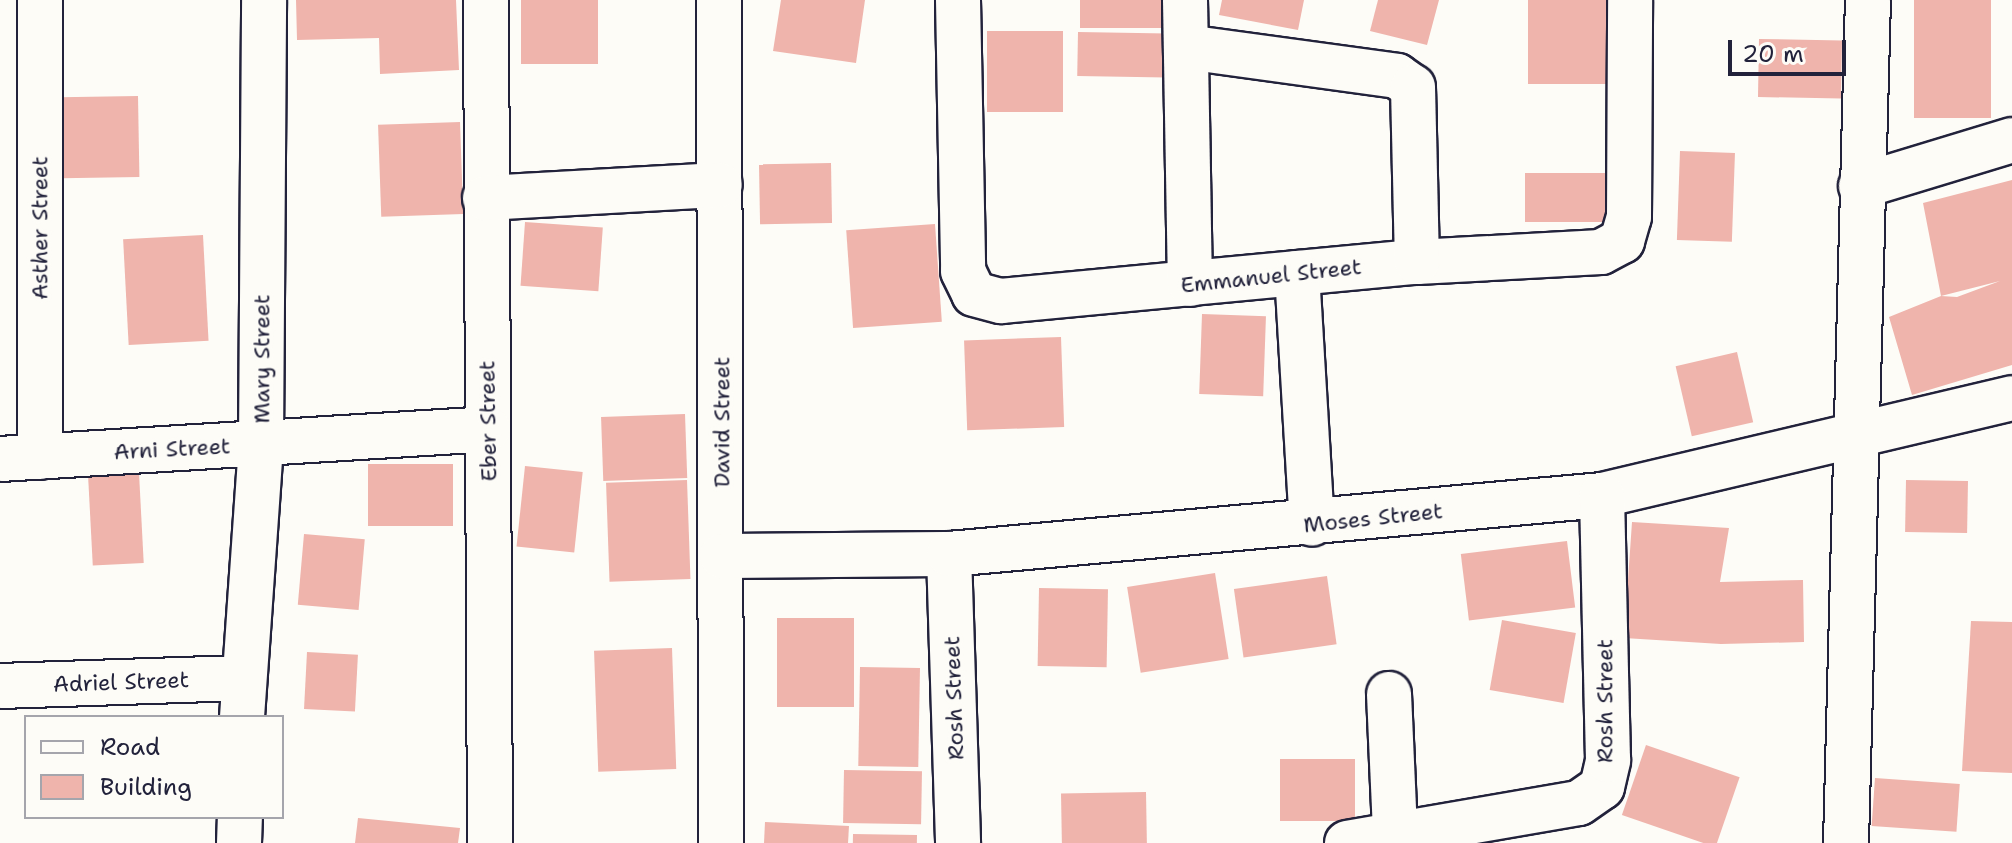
<!DOCTYPE html>
<html>
<head>
<meta charset="utf-8">
<style>
  body { margin:0 }
  #map { position:relative; width:2012px; height:843px; overflow:hidden; background:#fdfcf7; font-family:"Shantell Sans",sans-serif }
  div>[style] { position:absolute }
  .building>* { inset:0; background:#efb4ac; transform-origin:0 0 }
  .roads { filter:drop-shadow(2px 0 #22223b) drop-shadow(-2px 0 #22223b) drop-shadow(0 2px #22223b) drop-shadow(0 -2px #22223b) }
  .street>* { height:44px; margin:-22px; padding:0 22px; transform-origin:22px; border-radius:22px; background:#fdfcf7 }
  span { translate:-50% -50%; white-space:nowrap; text-align:center; line-height:1.15; -webkit-text-stroke:8px #fdfcf7; paint-order:stroke }
  .street-label { font-size:22px; color:#22223b }
  .legend { position:absolute; left:24px; top:715px; width:260px; height:104px; box-sizing:border-box; background:#fdfcf7; border:2px solid #a5a5ac; margin:0; padding:10px 14px; list-style:none; font-size:24px; color:#22223b }
  .legend li { display:flex; align-items:center; gap:16px; height:40px }
  .legend b { width:40px; border:2px solid #a5a5ac }
  .scale { position:absolute; left:1728px; top:40px; width:118px; height:36px; box-sizing:border-box; border:4px solid #22223b; border-top:0; padding-left:10px; font-size:24px; line-height:28px; white-space:nowrap; color:#22223b; -webkit-text-stroke:6px #fdfcf7; paint-order:stroke }
</style>
</head>
<body>
<div id="map">
  <div class="building">
    <i style="clip-path:polygon(296px 0,456px 0,459px 70px,380px 74px,379px 38px,297px 40px)"></i>
    <i style="left:521px;top:0;width:77px;height:64px"></i>
    <i style="clip-path:polygon(781px 0,865px 0,856px 63px,773px 51px)"></i>
    <i style="left:1080px;top:0;width:84px;height:28px"></i>
    <i style="clip-path:polygon(1222px 0,1304px 0,1298px 30px,1219px 15px)"></i>
    <i style="clip-path:polygon(1378px 0,1439px 0,1427px 45px,1370px 31px)"></i>
    <i style="left:1528px;top:0;width:80px;height:84px"></i>
    <i style="left:1914px;top:0;width:77px;height:118px"></i>
    <i style="left:987px;top:31px;width:76px;height:81px"></i>
    <i style="left:1078px;top:32px;width:89px;height:44px;rotate:1deg"></i>
    <i style="left:1759px;top:39px;width:83px;height:58px;rotate:1deg"></i>
    <i style="left:138px;top:96px;width:81px;height:78px;rotate:89deg"></i>
    <i style="left:460px;top:122px;width:92px;height:82px;rotate:88deg"></i>
    <i style="left:1680px;top:151px;width:55px;height:89px;rotate:2deg"></i>
    <i style="left:831px;top:163px;width:60px;height:72px;rotate:89deg"></i>
    <i style="left:1610px;top:173px;width:49px;height:85px;rotate:90deg"></i>
    <i style="clip-path:polygon(2012px 180px,2012px 365px,1912px 395px,1889px 317px,1941px 296px,1957px 297px,2000px 281px,1941px 296px,1923px 203px)"></i>
    <i style="left:525px;top:222px;width:78px;height:64px;rotate:4deg"></i>
    <i style="left:935px;top:224px;width:98px;height:89px;rotate:86deg"></i>
    <i style="left:203px;top:235px;width:106px;height:80px;rotate:87deg"></i>
    <i style="left:1202px;top:314px;width:64px;height:80px;rotate:2deg"></i>
    <i style="left:1061px;top:337px;width:90px;height:97px;rotate:88deg"></i>
    <i style="left:1737px;top:352px;width:72px;height:63px;rotate:77deg"></i>
    <i style="left:685px;top:414px;width:64px;height:84px;rotate:88deg"></i>
    <i style="left:368px;top:464px;width:85px;height:62px"></i>
    <i style="left:525px;top:466px;width:58px;height:81px;rotate:6deg"></i>
    <i style="left:139px;top:473px;width:90px;height:51px;rotate:87deg"></i>
    <i style="left:687px;top:480px;width:99px;height:81px;rotate:88deg"></i>
    <i style="left:1906px;top:480px;width:62px;height:52px;rotate:1deg"></i>
    <i style="clip-path:polygon(1632px 522px,1729px 528px,1720px 582px,1803px 580px,1804px 642px,1721px 644px,1624px 638px)"></i>
    <i style="left:304px;top:534px;width:61px;height:71px;rotate:5deg"></i>
    <i style="left:1567px;top:541px;width:67px;height:107px;rotate:83deg"></i>
    <i style="left:1215px;top:573px;width:87px;height:89px;rotate:81deg"></i>
    <i style="left:1327px;top:576px;width:69px;height:94px;rotate:82deg"></i>
    <i style="left:1039px;top:588px;width:69px;height:78px;rotate:1deg"></i>
    <i style="left:777px;top:618px;width:77px;height:89px"></i>
    <i style="left:1502px;top:620px;width:75px;height:71px;rotate:10deg"></i>
    <i style="clip-path:polygon(1971px 621px,2012px 622px,2012px 773px,1962px 771px)"></i>
    <i style="left:672px;top:648px;width:121px;height:78px;rotate:88deg"></i>
    <i style="left:307px;top:652px;width:51px;height:57px;rotate:3deg"></i>
    <i style="left:860px;top:667px;width:60px;height:99px;rotate:1deg"></i>
    <i style="left:1646px;top:745px;width:99px;height:74px;rotate:19deg"></i>
    <i style="left:1280px;top:759px;width:75px;height:62px"></i>
    <i style="left:844px;top:770px;width:78px;height:53px;rotate:1deg"></i>
    <i style="left:1875px;top:778px;width:85px;height:48px;rotate:4deg"></i>
    <i style="left:1146px;top:792px;width:51px;height:85px;rotate:89deg"></i>
    <i style="clip-path:polygon(358px 818px,460px 828px,458px 843px,355px 843px)"></i>
    <i style="clip-path:polygon(765px 822px,849px 826px,848px 843px,764px 843px)"></i>
    <i style="left:853px;top:834px;width:64px;height:9px;rotate:1deg"></i>
  </div>
  <div class="roads">
    <div class="street">
      <i style="left:486px;top:0;width:843px;rotate:89.73deg"></i>
      <i style="left:719px;top:0;width:843px;rotate:89.86deg"></i>
      <i style="left:958px;top:0;width:271px;rotate:88.9deg"></i>
      <i style="left:963px;top:271px;width:25px;rotate:64deg"></i>
      <i style="left:974px;top:294px;width:28px;rotate:15deg"></i>
      <i style="left:1001px;top:301px;width:418px;rotate:-5.4deg"></i>
      <i style="left:1417px;top:262px;width:184px;rotate:-3.1deg"></i>
      <i style="left:1601px;top:252px;width:24px;rotate:-28deg"></i>
      <i style="left:1622px;top:241px;width:25px;rotate:-74deg"></i>
      <i style="left:1629px;top:217px;width:217px;rotate:-89.7deg"></i>
      <i style="left:1185px;top:0;width:284px;rotate:89deg"></i>
      <i style="left:1186px;top:47px;width:213px;rotate:7.8deg"></i>
      <i style="left:1397px;top:76px;width:19px;rotate:35deg"></i>
      <i style="left:1413px;top:87px;width:175px;rotate:88.7deg"></i>
      <i style="left:1861px;top:186px;width:158px;rotate:-16.9deg"></i>
      <i style="left:485px;top:198px;width:235px;rotate:-3.2deg"></i>
      <i style="left:1297px;top:273px;width:251px;rotate:86.6deg"></i>
      <i style="left:40px;top:457px;width:457px;rotate:-90deg"></i>
      <i style="left:0;top:459px;width:489px;rotate:-3.5deg"></i>
      <i style="left:949px;top:554px;width:289px;rotate:88.2deg"></i>
      <i style="left:722px;top:556px;width:227px;rotate:-0.5deg"></i>
      <i style="left:949px;top:554px;width:656px;rotate:-5.16deg"></i>
      <i style="left:1602px;top:495px;width:421px;rotate:-13.3deg"></i>
      <i style="left:0;top:686px;width:243px;rotate:-1.9deg"></i>
      <i style="left:1389px;top:694px;width:139px;rotate:87.5deg"></i>
      <i style="left:242px;top:717px;width:274px;rotate:-86deg"></i>
      <i style="left:261px;top:444px;width:444px;rotate:-89.6deg"></i>
      <i style="left:239px;top:843px;width:26px;rotate:-88deg"></i>
      <i style="left:1347px;top:843px;width:235px;rotate:-9.8deg"></i>
      <i style="left:1579px;top:803px;width:28px;rotate:-35deg"></i>
      <i style="left:1602px;top:787px;width:28px;rotate:-77deg"></i>
      <i style="left:1608px;top:760px;width:265px;rotate:-91.3deg"></i>
      <i style="left:1846px;top:843px;width:843px;rotate:-88.51deg"></i>
    </div>
  </div>
  <div class="street-label">
    <span style="left:40px;top:228px;rotate:-90deg">Asther Street</span>
    <span style="left:1271px;top:276px;rotate:-6deg">Emmanuel Street</span>
    <span style="left:262px;top:359px;rotate:-90deg">Mary Street</span>
    <span style="left:488px;top:421px;rotate:-91deg">Eber Street</span>
    <span style="left:722px;top:422px;rotate:-90deg">David Street</span>
    <span style="left:172px;top:449px;rotate:-3deg">Arni Street</span>
    <span style="left:1373px;top:518px;rotate:-6deg">Moses Street</span>
    <span style="left:121px;top:682px;rotate:-2deg">Adriel Street</span>
    <span style="left:954px;top:698px;rotate:-92deg">Rosh Street</span>
    <span style="left:1605px;top:701px;rotate:-90deg">Rosh Street</span>
  </div>
  <ul class="legend">
  <li><b style="height:10px;background:#fdfcf7"></b>Road</li>
  <li><b style="height:22px;background:#efb4ac"></b>Building</li>
  </ul>
  <div class="scale">20 m</div>
</div>
</body>
</html>
